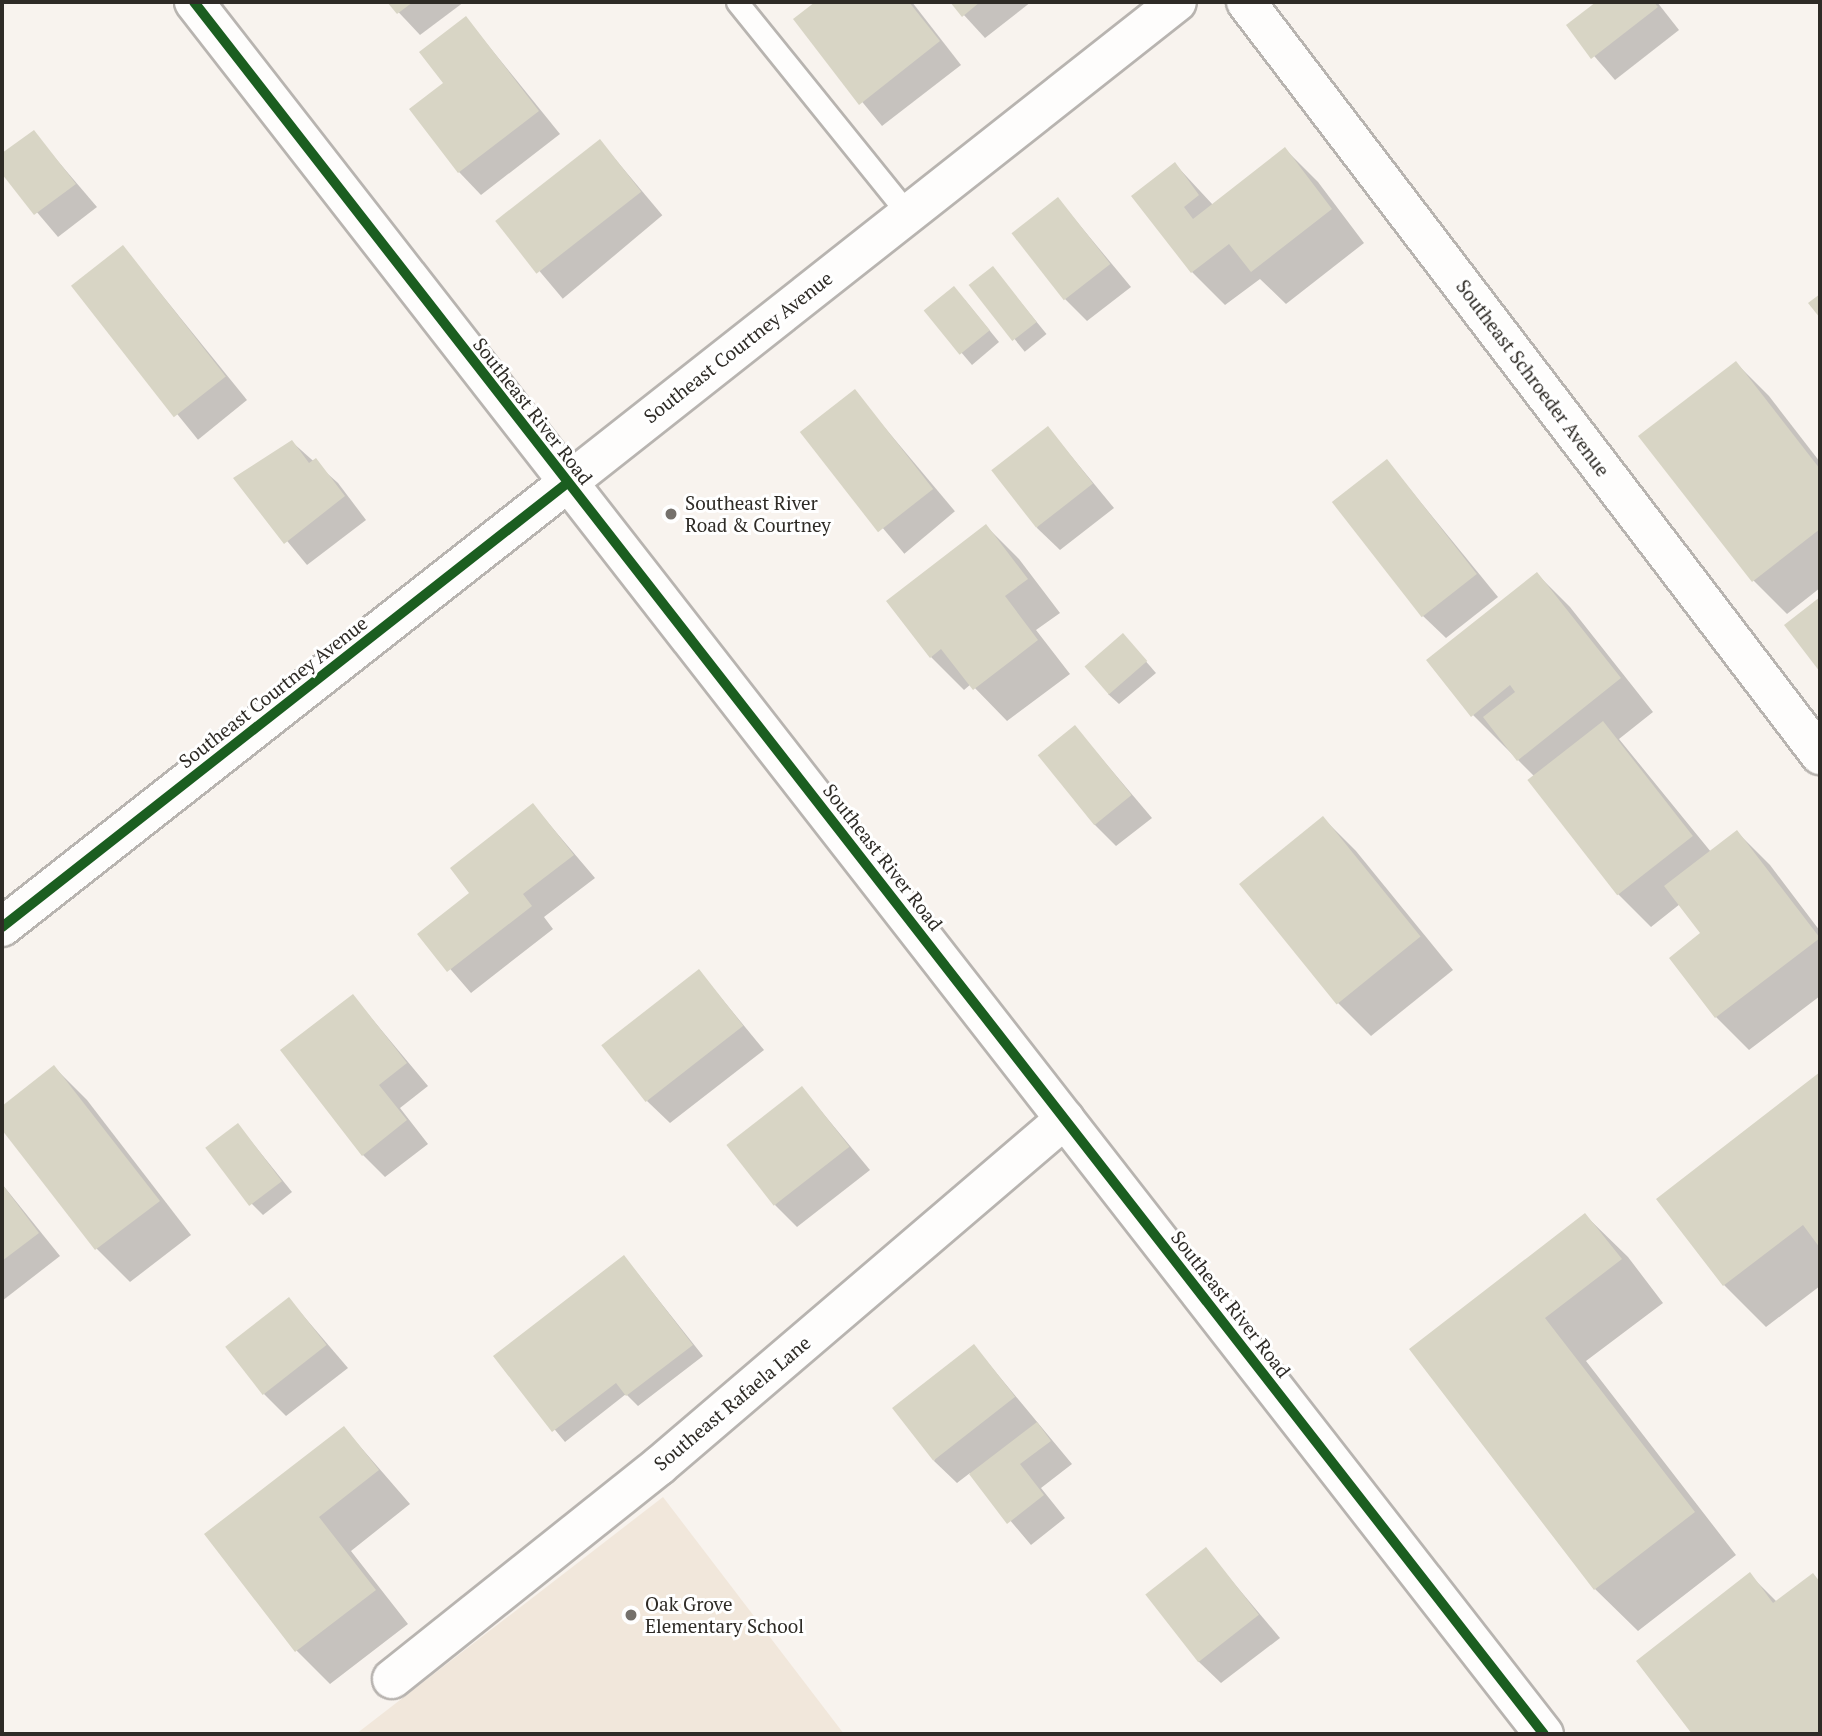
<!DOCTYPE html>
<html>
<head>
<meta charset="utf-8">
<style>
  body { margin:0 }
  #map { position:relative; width:1822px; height:1736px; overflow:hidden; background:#f8f3ee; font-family:"PT Serif",serif }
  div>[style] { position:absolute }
  .built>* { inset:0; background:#f1e7db }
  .shadow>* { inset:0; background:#0003; transform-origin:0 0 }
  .building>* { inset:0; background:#d8d5c5; transform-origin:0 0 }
  .roads { filter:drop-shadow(2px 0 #b8b4b0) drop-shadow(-2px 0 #b8b4b0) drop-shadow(0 2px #b8b4b0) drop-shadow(0 -2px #b8b4b0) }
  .lane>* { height:21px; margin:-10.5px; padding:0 10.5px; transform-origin:10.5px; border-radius:10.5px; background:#fefdfc }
  .street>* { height:38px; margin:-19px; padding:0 19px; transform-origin:19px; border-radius:19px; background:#fefdfc }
  .secondary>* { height:38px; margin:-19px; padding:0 19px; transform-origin:19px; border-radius:19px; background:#fefdfc }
  .cycleway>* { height:10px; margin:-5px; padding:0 5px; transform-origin:5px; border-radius:5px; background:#1b5e20 }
  .dots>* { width:19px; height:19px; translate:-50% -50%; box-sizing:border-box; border:4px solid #fff; border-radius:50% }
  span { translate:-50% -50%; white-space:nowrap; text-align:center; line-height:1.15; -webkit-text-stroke:6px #fff; paint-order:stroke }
  .street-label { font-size:19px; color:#2e2b26 }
  .poi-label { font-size:19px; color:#2e2b26 }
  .left { translate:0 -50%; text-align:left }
  .frame { position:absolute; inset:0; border:4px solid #2e2b26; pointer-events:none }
</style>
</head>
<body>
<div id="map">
  <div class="built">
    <i style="clip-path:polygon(663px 1497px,844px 1734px,356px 1734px)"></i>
  </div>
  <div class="shadow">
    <i style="clip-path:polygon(389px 2px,464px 2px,420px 35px)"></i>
    <i style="clip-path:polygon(818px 2px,912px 2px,961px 65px,882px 126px,795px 20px)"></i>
    <i style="clip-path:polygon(952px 2px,1031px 2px,985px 38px)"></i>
    <i style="clip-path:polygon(1599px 2px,1657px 2px,1679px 30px,1615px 80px,1568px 26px)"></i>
    <i style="clip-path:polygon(466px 18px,560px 134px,481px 195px,459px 172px)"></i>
    <i style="clip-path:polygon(33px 132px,97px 207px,58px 237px,2px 171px,2px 156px)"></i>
    <i style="left:600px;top:141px;width:97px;height:130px;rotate:50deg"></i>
    <i style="clip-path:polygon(1285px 149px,1318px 182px,1364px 243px,1286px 304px,1260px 279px,1225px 305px,1192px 272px,1175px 164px,1213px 205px)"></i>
    <i style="clip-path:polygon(1058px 199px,1131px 287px,1087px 321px,1065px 299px)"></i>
    <i style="left:123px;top:247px;width:197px;height:63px;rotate:51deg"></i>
    <i style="left:993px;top:268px;width:85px;height:28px;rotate:51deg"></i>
    <i style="clip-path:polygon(965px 300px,999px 342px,972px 365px,926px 311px)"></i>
    <i style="clip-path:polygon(1736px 363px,1769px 396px,1820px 462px,1820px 588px,1787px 614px,1754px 581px,1640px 436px)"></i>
    <i style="left:854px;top:391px;width:157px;height:66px;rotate:50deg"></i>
    <i style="clip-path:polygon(1048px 428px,1114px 508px,1060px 550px,1037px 528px)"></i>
    <i style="clip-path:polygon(292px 442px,338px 483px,366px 520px,307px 565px,235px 478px)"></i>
    <i style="clip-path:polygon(1387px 461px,1498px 597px,1446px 638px,1423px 616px)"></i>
    <i style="clip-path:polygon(986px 526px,1019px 559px,1060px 613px,1036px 630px,1070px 674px,1007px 721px,971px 684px,964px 690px,931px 657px)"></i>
    <i style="clip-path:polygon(1537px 574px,1570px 607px,1653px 712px,1619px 739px,1711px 852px,1737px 832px,1770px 865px,1820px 931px,1820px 996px,1749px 1050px,1716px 1017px,1671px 958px,1703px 933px,1680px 904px,1651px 927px,1618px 894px,1535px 777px,1473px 715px)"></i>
    <i style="clip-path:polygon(1123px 635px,1156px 673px,1119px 704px,1108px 694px)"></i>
    <i style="clip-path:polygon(1075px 727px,1152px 818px,1116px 846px,1094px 824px)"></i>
    <i style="clip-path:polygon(533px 805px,595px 878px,544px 917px,553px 929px,471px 993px,420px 934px,472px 893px)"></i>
    <i style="clip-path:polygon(1323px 818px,1356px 851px,1453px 970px,1371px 1036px,1338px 1003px,1242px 885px)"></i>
    <i style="clip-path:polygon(699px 971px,764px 1050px,670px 1123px,647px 1101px)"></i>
    <i style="clip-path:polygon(353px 996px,428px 1086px,400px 1108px,428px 1144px,385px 1177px,363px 1155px)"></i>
    <i style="clip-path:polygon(54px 1067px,87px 1100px,191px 1235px,130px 1282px,97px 1249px,2px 1127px,2px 1108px)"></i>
    <i style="clip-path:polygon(1820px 1075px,1820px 1286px,1766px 1327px,1724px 1285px,1658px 1200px)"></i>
    <i style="clip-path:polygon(802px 1088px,870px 1170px,797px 1227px,775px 1205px)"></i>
    <i style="clip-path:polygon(238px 1125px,292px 1192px,263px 1215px,252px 1204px)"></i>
    <i style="clip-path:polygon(2px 1184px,60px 1256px,2px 1301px)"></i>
    <i style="clip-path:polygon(1585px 1215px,1628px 1257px,1663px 1303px,1586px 1361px,1736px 1555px,1638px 1631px,1595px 1589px,1411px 1350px)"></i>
    <i style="clip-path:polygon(634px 1269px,703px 1356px,638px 1406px,626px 1394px,565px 1442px,495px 1357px)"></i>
    <i style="clip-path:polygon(289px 1299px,348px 1368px,286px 1416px,264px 1394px)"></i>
    <i style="clip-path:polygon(974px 1346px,1072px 1464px,1041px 1488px,1065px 1518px,1031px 1545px,970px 1473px,957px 1483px,934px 1461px)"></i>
    <i style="clip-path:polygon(344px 1428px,410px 1504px,351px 1551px,408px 1624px,330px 1684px,297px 1651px,206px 1534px)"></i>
    <i style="clip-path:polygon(1206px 1550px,1280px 1638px,1221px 1683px,1198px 1661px)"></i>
    <i style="clip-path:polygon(1750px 1575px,1777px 1602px,1813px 1575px,1820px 1583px,1820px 1734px,1694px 1734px,1638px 1661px)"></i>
  </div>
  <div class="building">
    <i style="clip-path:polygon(387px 2px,413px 2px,397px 14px)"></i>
    <i style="clip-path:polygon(815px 2px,909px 2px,940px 41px,859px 105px,793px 19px)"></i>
    <i style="clip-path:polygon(950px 2px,980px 2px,962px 17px)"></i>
    <i style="clip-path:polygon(1596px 2px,1654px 2px,1658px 7px,1591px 59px,1566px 25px)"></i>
    <i style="clip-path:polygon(466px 16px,539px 111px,458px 173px,409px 109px,443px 83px,419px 52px)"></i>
    <i style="clip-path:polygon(34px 130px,76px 184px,34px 215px,2px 174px,2px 153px)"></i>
    <i style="left:600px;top:139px;width:67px;height:133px;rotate:52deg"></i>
    <i style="clip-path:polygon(1285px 147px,1332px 209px,1251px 272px,1229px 244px,1191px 273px,1131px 196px,1175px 162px,1199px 195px,1184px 207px,1193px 219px)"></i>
    <i style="left:1058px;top:197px;width:85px;height:59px;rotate:52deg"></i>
    <i style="left:123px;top:245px;width:167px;height:66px;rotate:52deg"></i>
    <i style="left:993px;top:266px;width:71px;height:31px;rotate:52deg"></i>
    <i style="left:954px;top:286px;width:57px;height:39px;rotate:51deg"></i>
    <i style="clip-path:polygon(1820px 294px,1820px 318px,1808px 303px)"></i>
    <i style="clip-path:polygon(1736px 361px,1820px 469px,1820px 529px,1752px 582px,1638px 436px)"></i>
    <i style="left:855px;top:389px;width:127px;height:70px;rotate:52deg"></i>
    <i style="left:1048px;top:426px;width:73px;height:72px;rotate:52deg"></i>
    <i style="clip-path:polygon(292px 440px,309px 463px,316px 458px,345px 496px,284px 544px,233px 478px)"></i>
    <i style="left:1387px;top:459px;width:146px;height:70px;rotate:52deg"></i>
    <i style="clip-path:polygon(986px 524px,1028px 579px,1005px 596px,1038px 640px,973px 690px,941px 649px,930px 658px,886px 601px)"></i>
    <i style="clip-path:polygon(1537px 572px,1621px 678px,1517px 761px,1483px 717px,1515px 692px,1510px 685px,1471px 717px,1426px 660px)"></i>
    <i style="clip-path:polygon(1820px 597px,1820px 672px,1784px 625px)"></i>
    <i style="left:1123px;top:633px;width:37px;height:51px;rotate:49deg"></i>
    <i style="left:1603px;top:721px;width:146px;height:96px;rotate:52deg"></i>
    <i style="left:1075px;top:725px;width:90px;height:48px;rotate:51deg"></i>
    <i style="clip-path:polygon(533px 803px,574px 855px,523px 894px,532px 906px,447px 972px,417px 934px,469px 893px,450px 868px)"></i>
    <i style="left:1323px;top:816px;width:155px;height:108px;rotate:51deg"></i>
    <i style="clip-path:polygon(1737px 830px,1820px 938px,1715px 1018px,1669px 958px,1700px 933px,1664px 886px)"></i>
    <i style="left:699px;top:969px;width:72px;height:124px;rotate:52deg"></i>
    <i style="clip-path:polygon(353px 994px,407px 1063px,379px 1085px,407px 1120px,362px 1156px,280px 1050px)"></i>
    <i style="clip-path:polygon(54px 1065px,160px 1201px,95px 1250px,2px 1130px,2px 1106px)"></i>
    <i style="clip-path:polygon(1820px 1072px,1820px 1248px,1803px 1225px,1723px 1286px,1656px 1199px)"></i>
    <i style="left:802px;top:1086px;width:77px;height:96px;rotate:52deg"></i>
    <i style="left:238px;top:1123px;width:73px;height:41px;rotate:53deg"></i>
    <i style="clip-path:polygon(2px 1184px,39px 1233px,2px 1261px)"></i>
    <i style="clip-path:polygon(1585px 1213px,1622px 1259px,1545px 1318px,1695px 1512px,1594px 1590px,1409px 1349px)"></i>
    <i style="clip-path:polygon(624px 1255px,693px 1345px,626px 1396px,616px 1383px,552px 1432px,493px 1356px)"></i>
    <i style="left:289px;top:1297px;width:61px;height:81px;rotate:52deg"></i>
    <i style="left:974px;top:1344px;width:67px;height:104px;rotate:52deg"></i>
    <i style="clip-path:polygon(1037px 1422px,1051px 1441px,1020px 1464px,1044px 1495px,1007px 1524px,969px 1474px)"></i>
    <i style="clip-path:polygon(344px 1426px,379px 1470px,319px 1517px,376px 1590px,295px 1652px,204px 1534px)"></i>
    <i style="left:1206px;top:1547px;width:86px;height:77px;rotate:52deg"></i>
    <i style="clip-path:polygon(1750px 1572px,1773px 1603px,1813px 1573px,1820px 1582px,1820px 1734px,1692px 1734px,1636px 1661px)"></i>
  </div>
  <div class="roads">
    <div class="lane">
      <i style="left:737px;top:2px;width:271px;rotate:51.1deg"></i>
    </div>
    <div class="street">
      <i style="left:1246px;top:2px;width:947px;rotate:52.68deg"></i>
      <i style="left:566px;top:484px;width:778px;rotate:-38.27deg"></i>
      <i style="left:392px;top:1679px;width:342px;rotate:-38.6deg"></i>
      <i style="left:659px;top:1466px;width:534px;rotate:-40.52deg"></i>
    </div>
    <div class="secondary">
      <i style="left:194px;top:2px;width:2196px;rotate:52.07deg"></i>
      <i style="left:2px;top:927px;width:717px;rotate:-38.15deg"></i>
    </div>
  </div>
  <div class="cycleway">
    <i style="left:194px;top:2px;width:2196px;rotate:52.07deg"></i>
    <i style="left:2px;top:927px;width:717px;rotate:-38.15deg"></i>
  </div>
  <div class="dots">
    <i style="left:671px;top:514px;background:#75716c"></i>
    <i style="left:631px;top:1615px;background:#75716c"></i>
  </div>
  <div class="street-label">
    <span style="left:738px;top:347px;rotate:-38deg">Southeast Courtney Avenue</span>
    <span style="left:1533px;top:378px;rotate:53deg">Southeast Schroeder Avenue</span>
    <span style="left:533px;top:411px;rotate:52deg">Southeast River Road</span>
    <span style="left:273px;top:692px;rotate:-38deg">Southeast Courtney Avenue</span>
    <span style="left:883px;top:857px;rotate:52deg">Southeast River Road</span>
    <span style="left:1231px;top:1304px;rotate:52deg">Southeast River Road</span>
    <span style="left:732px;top:1403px;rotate:-40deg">Southeast Rafaela Lane</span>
  </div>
  <div class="poi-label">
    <span class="left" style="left:685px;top:514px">Southeast River<br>Road &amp; Courtney</span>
    <span class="left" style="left:645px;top:1615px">Oak Grove<br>Elementary School</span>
  </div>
  <div class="frame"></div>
</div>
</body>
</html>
